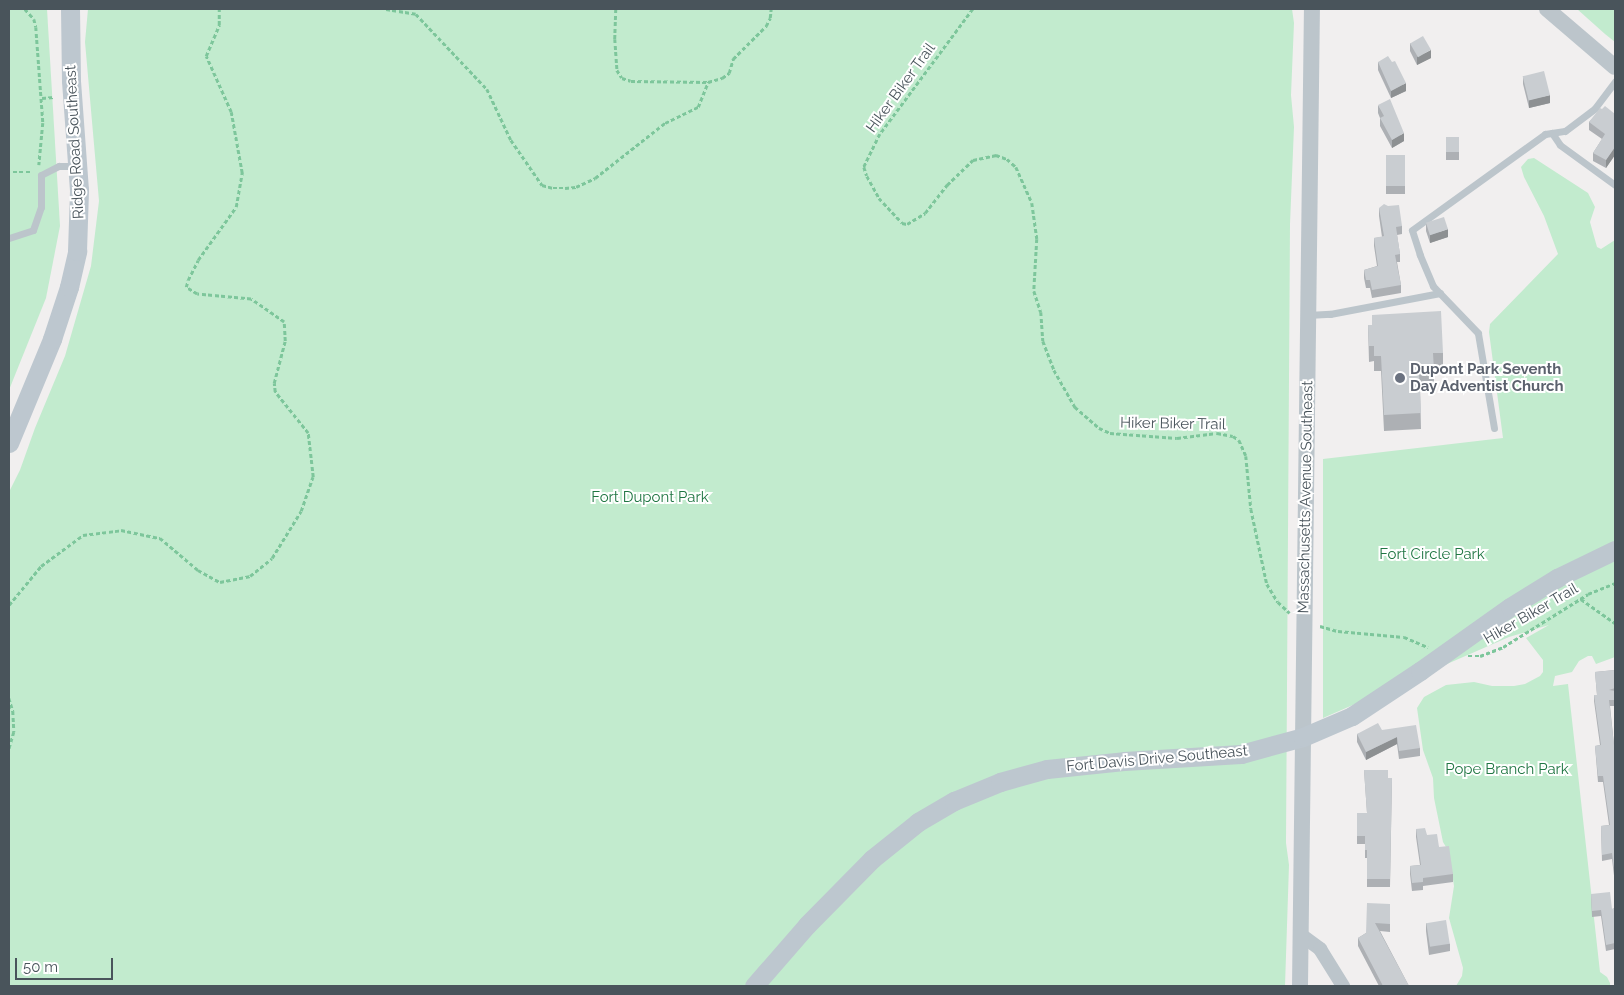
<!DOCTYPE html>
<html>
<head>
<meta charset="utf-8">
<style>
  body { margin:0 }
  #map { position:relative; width:1624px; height:995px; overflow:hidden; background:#f1efef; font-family:Raleway,sans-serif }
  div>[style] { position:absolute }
  .green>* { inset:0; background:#c2ebce }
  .path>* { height:2.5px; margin-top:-1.25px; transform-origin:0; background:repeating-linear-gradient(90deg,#7dc69b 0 4px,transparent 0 6.5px) }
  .service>* { height:7px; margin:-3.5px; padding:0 3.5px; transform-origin:3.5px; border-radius:3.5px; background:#bcc5cb }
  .minor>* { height:14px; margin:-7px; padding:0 7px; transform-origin:7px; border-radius:7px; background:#bcc5cb }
  .tertiary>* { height:16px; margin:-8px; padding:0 8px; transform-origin:8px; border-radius:8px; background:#bcc5cb }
  .secondary>* { height:19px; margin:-9.5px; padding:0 9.5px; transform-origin:9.5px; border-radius:9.5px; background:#bdc7cf }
  .wall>* { inset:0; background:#adb0b4; transform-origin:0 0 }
  .shaded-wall>* { inset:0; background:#8d9092 }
  .building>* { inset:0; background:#c9cdd1; transform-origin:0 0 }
  .dots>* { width:14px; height:14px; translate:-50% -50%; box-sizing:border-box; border:2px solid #fff; border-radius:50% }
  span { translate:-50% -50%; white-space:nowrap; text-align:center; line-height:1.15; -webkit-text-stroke:4px #fff; paint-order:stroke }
  .street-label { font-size:15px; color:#49545b }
  .worship-label { font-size:15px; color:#5b616d; font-weight:700 }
  .left { translate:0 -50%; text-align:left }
  .park-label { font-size:15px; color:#207643 }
  .frame { position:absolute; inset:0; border:10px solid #49545b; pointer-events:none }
  .scale { position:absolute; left:15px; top:958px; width:98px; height:22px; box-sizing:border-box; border:2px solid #49545b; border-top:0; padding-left:6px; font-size:15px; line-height:18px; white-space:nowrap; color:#49545b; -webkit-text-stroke:4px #fff; paint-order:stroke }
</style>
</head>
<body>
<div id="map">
  <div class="green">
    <i style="clip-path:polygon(9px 9px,47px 9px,60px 226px,46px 298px,9px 390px)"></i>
    <i style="clip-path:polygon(88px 9px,1292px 9px,1294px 23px,1291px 95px,1294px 127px,1290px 224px,1286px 843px,1289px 865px,1285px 986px,9px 986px,9px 492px,20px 470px,35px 428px,65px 356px,91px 266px,99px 201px,85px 42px)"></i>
    <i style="clip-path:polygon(1577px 9px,1615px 9px,1615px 42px,1605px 34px)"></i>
    <i style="clip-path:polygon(1534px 158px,1588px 193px,1595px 207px,1590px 222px,1597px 247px,1601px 249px,1615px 240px,1615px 657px,1596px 664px,1592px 656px,1588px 656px,1579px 661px,1572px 672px,1555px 676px,1553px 686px,1568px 684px,1600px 972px,1607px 977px,1610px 983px,1610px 986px,1456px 986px,1462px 976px,1463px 968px,1449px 918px,1454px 886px,1449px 852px,1443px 842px,1434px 798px,1433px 778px,1423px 750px,1417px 708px,1424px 697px,1446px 685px,1474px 682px,1492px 686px,1514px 686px,1525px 684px,1540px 676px,1543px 672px,1543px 660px,1526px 638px,1549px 625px,1509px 637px,1323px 718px,1323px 459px,1503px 438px,1489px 332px,1490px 324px,1558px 254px,1544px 216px,1524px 177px,1521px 167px,1528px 159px)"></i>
  </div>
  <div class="path">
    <i style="left:25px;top:9px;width:13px;rotate:48deg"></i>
    <i style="left:34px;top:19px;width:8px;rotate:76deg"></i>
    <i style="left:36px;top:27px;width:96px;rotate:85.8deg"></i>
    <i style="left:43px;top:123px;width:42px;rotate:95.4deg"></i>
    <i style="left:386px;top:9px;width:30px;rotate:9deg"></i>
    <i style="left:416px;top:14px;width:103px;rotate:46.6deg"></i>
    <i style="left:487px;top:89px;width:56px;rotate:64.8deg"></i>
    <i style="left:511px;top:140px;width:55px;rotate:55.4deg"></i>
    <i style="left:542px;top:185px;width:11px;rotate:15deg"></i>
    <i style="left:553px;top:188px;width:12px"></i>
    <i style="left:565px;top:188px;width:11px;rotate:-5deg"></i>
    <i style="left:576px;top:187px;width:21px;rotate:-25deg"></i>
    <i style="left:595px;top:178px;width:89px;rotate:-38.2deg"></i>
    <i style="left:665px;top:123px;width:37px;rotate:-26deg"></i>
    <i style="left:698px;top:107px;width:27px;rotate:-68deg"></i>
    <i style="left:708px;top:82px;width:15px;rotate:-16deg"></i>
    <i style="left:722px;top:78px;width:9px;rotate:-36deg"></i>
    <i style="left:729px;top:73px;width:15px;rotate:-74deg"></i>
    <i style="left:733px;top:59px;width:47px;rotate:-45deg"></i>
    <i style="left:766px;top:26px;width:9px;rotate:-63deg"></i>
    <i style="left:770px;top:18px;width:9px;rotate:-84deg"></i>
    <i style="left:616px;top:9px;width:30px;rotate:92deg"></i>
    <i style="left:615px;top:39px;width:31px;rotate:86deg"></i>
    <i style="left:617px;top:70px;width:9px;rotate:58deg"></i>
    <i style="left:622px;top:78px;width:9px;rotate:18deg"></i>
    <i style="left:631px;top:81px;width:77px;rotate:0.7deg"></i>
    <i style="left:973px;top:9px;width:156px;rotate:126.6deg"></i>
    <i style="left:880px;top:134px;width:37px;rotate:116deg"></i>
    <i style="left:864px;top:167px;width:9px;rotate:72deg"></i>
    <i style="left:867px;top:176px;width:25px;rotate:61deg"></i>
    <i style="left:879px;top:198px;width:34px;rotate:47deg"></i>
    <i style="left:902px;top:223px;width:5px;rotate:11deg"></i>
    <i style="left:907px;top:224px;width:21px;rotate:-31deg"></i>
    <i style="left:925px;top:213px;width:36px;rotate:-52deg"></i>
    <i style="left:947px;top:185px;width:36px;rotate:-44deg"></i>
    <i style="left:973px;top:160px;width:24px;rotate:-12deg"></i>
    <i style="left:996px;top:155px;width:12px;rotate:20deg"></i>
    <i style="left:1007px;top:159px;width:12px;rotate:42deg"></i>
    <i style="left:1016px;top:167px;width:39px;rotate:66deg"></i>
    <i style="left:1032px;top:203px;width:36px;rotate:82deg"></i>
    <i style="left:1037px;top:239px;width:52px;rotate:93.3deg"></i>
    <i style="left:1034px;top:291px;width:22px;rotate:72deg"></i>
    <i style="left:1041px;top:312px;width:29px;rotate:86deg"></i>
    <i style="left:1043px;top:341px;width:31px;rotate:69deg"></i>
    <i style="left:1054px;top:370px;width:43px;rotate:60.4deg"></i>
    <i style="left:1075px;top:407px;width:32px;rotate:41deg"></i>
    <i style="left:1099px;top:428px;width:12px;rotate:24deg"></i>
    <i style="left:1110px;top:433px;width:67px;rotate:4.3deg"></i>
    <i style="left:1177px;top:438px;width:40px;rotate:-7.1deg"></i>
    <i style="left:1217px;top:433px;width:16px;rotate:11deg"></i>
    <i style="left:1233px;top:436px;width:7px;rotate:34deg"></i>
    <i style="left:1239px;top:440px;width:17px;rotate:66deg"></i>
    <i style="left:1246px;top:456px;width:53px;rotate:84.6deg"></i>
    <i style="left:1251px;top:509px;width:77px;rotate:78deg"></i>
    <i style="left:1267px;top:584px;width:21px;rotate:59deg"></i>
    <i style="left:1278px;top:602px;width:16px;rotate:43deg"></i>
    <i style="left:42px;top:98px;width:12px;rotate:-5deg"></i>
    <i style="left:13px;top:172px;width:19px"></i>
    <i style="left:1581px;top:599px;width:42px;rotate:35.2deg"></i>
    <i style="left:9px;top:605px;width:50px;rotate:-50.6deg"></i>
    <i style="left:41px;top:566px;width:52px;rotate:-36.4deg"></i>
    <i style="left:83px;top:535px;width:38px;rotate:-7deg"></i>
    <i style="left:121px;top:530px;width:40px;rotate:12deg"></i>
    <i style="left:160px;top:538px;width:50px;rotate:40.1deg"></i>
    <i style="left:198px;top:570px;width:25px;rotate:29deg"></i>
    <i style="left:220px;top:582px;width:31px;rotate:-11deg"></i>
    <i style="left:250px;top:576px;width:28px;rotate:-39deg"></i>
    <i style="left:272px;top:558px;width:55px;rotate:-58.3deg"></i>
    <i style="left:301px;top:511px;width:36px;rotate:-71deg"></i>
    <i style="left:313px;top:477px;width:44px;rotate:-96.5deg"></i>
    <i style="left:308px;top:433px;width:53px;rotate:-128.8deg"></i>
    <i style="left:275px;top:392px;width:9px;rotate:-96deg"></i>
    <i style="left:274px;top:383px;width:43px;rotate:-75.3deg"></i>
    <i style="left:285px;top:341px;width:19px;rotate:-93deg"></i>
    <i style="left:284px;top:322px;width:40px;rotate:-145.1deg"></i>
    <i style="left:251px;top:299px;width:54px;rotate:-174.7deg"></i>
    <i style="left:197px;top:294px;width:13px;rotate:-148deg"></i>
    <i style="left:186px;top:287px;width:7px;rotate:-74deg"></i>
    <i style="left:188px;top:280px;width:22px;rotate:-63deg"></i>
    <i style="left:198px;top:260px;width:65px;rotate:-54.4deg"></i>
    <i style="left:236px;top:207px;width:35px;rotate:-80deg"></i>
    <i style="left:242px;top:173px;width:62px;rotate:-100.2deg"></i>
    <i style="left:231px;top:112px;width:61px;rotate:-114.1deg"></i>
    <i style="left:206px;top:56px;width:34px;rotate:-67deg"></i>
    <i style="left:219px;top:25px;width:16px;rotate:-90deg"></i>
    <i style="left:1320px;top:626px;width:19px;rotate:16deg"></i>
    <i style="left:1338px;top:631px;width:66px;rotate:5.2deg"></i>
    <i style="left:1404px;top:637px;width:26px;rotate:23deg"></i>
    <i style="left:1468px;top:656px;width:12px"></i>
    <i style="left:1480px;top:656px;width:25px;rotate:-21deg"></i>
    <i style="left:1503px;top:647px;width:100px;rotate:-31.9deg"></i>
    <i style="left:1588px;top:594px;width:29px;rotate:-22deg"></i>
    <i style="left:9px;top:698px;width:14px;rotate:73deg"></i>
    <i style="left:13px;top:711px;width:21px;rotate:87deg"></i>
    <i style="left:14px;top:732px;width:19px;rotate:106deg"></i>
  </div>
  <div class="service">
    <i style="left:1552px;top:133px;width:14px;rotate:56deg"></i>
    <i style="left:1560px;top:145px;width:68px;rotate:36deg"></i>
    <i style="left:9px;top:238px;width:25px;rotate:-18deg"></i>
    <i style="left:33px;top:230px;width:24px;rotate:-71deg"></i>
    <i style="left:41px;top:207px;width:32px;rotate:-90deg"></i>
    <i style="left:41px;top:175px;width:20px;rotate:-27deg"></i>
    <i style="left:59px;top:166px;width:18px"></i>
    <i style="left:1308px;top:315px;width:22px;rotate:-3deg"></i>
    <i style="left:1330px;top:314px;width:112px;rotate:-10.8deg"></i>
    <i style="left:1494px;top:428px;width:96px;rotate:-99.6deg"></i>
    <i style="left:1478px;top:333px;width:65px;rotate:-133.8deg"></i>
    <i style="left:1433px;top:286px;width:34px;rotate:-113deg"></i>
    <i style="left:1420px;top:255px;width:26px;rotate:-108deg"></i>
    <i style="left:1412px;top:230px;width:164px;rotate:-35.8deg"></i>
    <i style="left:1545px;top:134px;width:20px;rotate:-9deg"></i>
    <i style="left:1565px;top:131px;width:38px;rotate:-37deg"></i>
    <i style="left:1595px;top:108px;width:34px;rotate:-53deg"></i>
  </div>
  <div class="minor">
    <i style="left:1301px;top:935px;width:24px;rotate:36deg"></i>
    <i style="left:1320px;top:949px;width:44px;rotate:58.1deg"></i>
  </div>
  <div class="tertiary">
    <i style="left:1547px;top:9px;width:89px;rotate:40.5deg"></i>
    <i style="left:1300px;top:986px;width:977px;rotate:-89.3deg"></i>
  </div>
  <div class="secondary">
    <i style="left:9px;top:443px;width:113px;rotate:-67.5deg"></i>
    <i style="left:52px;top:339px;width:55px;rotate:-71.9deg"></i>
    <i style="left:69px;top:287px;width:37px;rotate:-77deg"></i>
    <i style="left:77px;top:251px;width:61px;rotate:-88.1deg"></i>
    <i style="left:79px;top:190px;width:110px;rotate:-94.2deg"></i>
    <i style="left:71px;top:80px;width:71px;rotate:-90.8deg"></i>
    <i style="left:754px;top:986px;width:81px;rotate:-49deg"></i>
    <i style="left:807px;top:925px;width:93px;rotate:-45.4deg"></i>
    <i style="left:872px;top:859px;width:59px;rotate:-38.8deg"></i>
    <i style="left:918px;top:822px;width:42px;rotate:-30.3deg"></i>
    <i style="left:954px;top:801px;width:50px;rotate:-22.4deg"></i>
    <i style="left:1000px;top:782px;width:49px;rotate:-15.5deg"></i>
    <i style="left:1047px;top:769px;width:77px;rotate:-5.9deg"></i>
    <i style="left:1124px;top:761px;width:117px;rotate:-3.4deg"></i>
    <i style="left:1241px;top:754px;width:64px;rotate:-15.3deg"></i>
    <i style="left:1303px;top:737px;width:53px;rotate:-23.2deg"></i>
    <i style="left:1352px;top:716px;width:82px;rotate:-33.5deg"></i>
    <i style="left:1420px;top:671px;width:110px;rotate:-35.4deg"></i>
    <i style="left:1510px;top:607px;width:55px;rotate:-31.7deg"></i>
    <i style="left:1557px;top:578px;width:64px;rotate:-25.8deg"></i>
  </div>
  <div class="wall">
    <i style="clip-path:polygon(1410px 43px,1431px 58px,1417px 65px,1410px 51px)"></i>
    <i style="clip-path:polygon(1378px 62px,1392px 62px,1406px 91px,1391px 98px,1378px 70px)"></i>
    <i style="clip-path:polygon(1523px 76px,1550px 103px,1529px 108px,1523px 84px)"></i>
    <i style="clip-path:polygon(1378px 105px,1404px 141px,1392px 148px,1380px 126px,1380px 118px,1378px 113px)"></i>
    <i style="clip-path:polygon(1602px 109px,1615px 114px,1615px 155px,1606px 168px,1593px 161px,1593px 153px,1602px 139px,1589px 130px,1589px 122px)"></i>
    <i style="left:1446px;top:137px;width:13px;height:23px"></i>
    <i style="left:1386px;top:155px;width:19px;height:39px"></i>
    <i style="clip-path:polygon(1379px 208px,1402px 226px,1402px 234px,1397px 235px,1400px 254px,1400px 262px,1397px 262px,1401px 285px,1401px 293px,1372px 298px,1370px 288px,1366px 288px,1364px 278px,1364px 270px,1377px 266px,1374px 246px,1374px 238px,1382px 237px,1379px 216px)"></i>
    <i style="clip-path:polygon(1426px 223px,1448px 237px,1430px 243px,1426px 231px)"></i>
    <i style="clip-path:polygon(1372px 315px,1443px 353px,1443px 368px,1434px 368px,1434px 386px,1420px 387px,1421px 429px,1384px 431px,1381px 371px,1374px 371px,1374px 361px,1369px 362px,1368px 325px,1372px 325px)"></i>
    <i style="clip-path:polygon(1615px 670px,1615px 687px,1614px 687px,1615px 706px,1610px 706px,1614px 745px,1615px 744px,1615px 884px,1612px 859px,1602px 861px,1601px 826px,1609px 825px,1603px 782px,1598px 782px,1595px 746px,1600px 745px,1594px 701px,1594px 695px,1597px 695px,1595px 672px)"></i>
    <i style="clip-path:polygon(1382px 730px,1420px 748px,1420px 756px,1399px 759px,1397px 744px,1366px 760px,1357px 742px,1357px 734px)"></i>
    <i style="clip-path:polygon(1364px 770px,1388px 778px,1392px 778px,1390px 887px,1367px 887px,1367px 858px,1365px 858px,1365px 844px,1357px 844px,1357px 813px,1367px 813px)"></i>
    <i style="clip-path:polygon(1416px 829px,1427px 835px,1439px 847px,1453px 874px,1453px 882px,1423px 886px,1423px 890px,1412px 891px,1410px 874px,1410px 866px,1420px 865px,1416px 837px)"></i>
    <i style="clip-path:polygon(1591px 894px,1612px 909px,1615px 908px,1615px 949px,1606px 951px,1601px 916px,1592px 917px)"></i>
    <i style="clip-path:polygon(1390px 904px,1390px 932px,1380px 931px,1409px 986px,1379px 986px,1358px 946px,1358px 938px,1366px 933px)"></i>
    <i style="clip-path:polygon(1426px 923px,1450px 944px,1450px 951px,1429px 955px,1426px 931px)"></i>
  </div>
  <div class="shaded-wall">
    <i style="clip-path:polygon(1431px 50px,1431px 58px,1417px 65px,1417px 57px)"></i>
    <i style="clip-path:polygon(1406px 83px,1406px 91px,1391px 98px,1391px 91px)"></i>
    <i style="clip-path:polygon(1550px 95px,1550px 103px,1529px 108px,1529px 100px)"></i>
    <i style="clip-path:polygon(1404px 133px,1404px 141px,1392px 148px,1392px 140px)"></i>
    <i style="clip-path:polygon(1615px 147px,1615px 155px,1606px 168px,1606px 160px)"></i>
    <i style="clip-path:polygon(1448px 229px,1448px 237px,1430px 243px,1430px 235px)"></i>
    <i style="clip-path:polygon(1397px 737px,1397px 744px,1366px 760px,1366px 752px)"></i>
  </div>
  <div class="building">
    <i style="left:1423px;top:36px;width:16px;height:15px;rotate:60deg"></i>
    <i style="clip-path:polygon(1388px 56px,1392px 62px,1395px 61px,1406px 83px,1391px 91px,1378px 62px)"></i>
    <i style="left:1544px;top:71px;width:25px;height:22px;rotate:76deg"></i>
    <i style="clip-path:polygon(1390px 99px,1404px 133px,1392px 140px,1380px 118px,1384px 116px,1378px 105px)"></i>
    <i style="clip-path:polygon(1605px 106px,1615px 114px,1615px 147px,1606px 160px,1593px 153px,1605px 134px,1589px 122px,1600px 108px,1602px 109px)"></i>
    <i style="left:1446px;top:137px;width:13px;height:15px"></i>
    <i style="left:1386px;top:155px;width:19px;height:31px"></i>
    <i style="clip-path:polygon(1384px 204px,1388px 206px,1399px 205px,1402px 226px,1396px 227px,1400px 254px,1395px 255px,1401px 285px,1372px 290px,1370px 280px,1366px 280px,1364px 270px,1378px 266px,1374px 238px,1384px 236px,1379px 208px)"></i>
    <i style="left:1444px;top:217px;width:13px;height:19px;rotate:72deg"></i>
    <i style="clip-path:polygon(1441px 311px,1443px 353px,1433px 353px,1434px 370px,1419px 372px,1421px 413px,1384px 415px,1381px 356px,1374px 356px,1374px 346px,1369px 346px,1368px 325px,1372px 325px,1372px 315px)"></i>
    <i style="clip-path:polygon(1615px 670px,1615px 681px,1614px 681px,1615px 688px,1609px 690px,1615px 691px,1615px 700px,1609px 700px,1614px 745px,1615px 744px,1615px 878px,1612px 853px,1602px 855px,1601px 826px,1610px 825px,1603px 776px,1598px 776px,1595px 746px,1601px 745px,1594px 695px,1597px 695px,1595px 672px)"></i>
    <i style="clip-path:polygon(1378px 723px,1382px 730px,1416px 725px,1420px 748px,1399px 751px,1397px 737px,1366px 752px,1357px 734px)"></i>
    <i style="clip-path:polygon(1364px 770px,1388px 770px,1388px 778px,1392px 778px,1390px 879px,1367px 879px,1367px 850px,1365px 850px,1365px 836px,1357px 836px,1357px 813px,1367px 813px)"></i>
    <i style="clip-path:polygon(1425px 828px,1427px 835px,1437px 834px,1439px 847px,1449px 846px,1453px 874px,1423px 878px,1423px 882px,1412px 883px,1410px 866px,1421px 865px,1416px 829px)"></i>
    <i style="clip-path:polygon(1610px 892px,1612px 909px,1615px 908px,1615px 943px,1606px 945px,1601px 910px,1592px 911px,1591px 894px)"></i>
    <i style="clip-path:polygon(1367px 903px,1390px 904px,1390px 924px,1375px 923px,1409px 986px,1383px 986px,1358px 938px,1366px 933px)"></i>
    <i style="left:1446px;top:920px;width:24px;height:20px;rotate:81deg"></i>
  </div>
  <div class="dots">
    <i style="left:1400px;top:378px;background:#6b7280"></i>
  </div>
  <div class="street-label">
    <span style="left:901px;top:88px;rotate:-54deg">Hiker Biker Trail</span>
    <span style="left:75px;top:142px;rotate:-93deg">Ridge Road Southeast</span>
    <span style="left:1173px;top:424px;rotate:1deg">Hiker Biker Trail</span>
    <span style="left:1306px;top:497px;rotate:-89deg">Massachusetts Avenue Southeast</span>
    <span style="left:1531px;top:614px;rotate:-30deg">Hiker Biker Trail</span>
    <span style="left:1157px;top:759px;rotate:-5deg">Fort Davis Drive Southeast</span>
  </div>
  <div class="worship-label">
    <span class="left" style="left:1410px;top:378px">Dupont Park Seventh<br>Day Adventist Church</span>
  </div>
  <div class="park-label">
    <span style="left:650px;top:498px">Fort Dupont Park</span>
    <span style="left:1432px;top:555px">Fort Circle Park</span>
    <span style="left:1507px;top:770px">Pope Branch Park</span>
  </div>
  <div class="frame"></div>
  <div class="scale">50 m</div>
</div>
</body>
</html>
